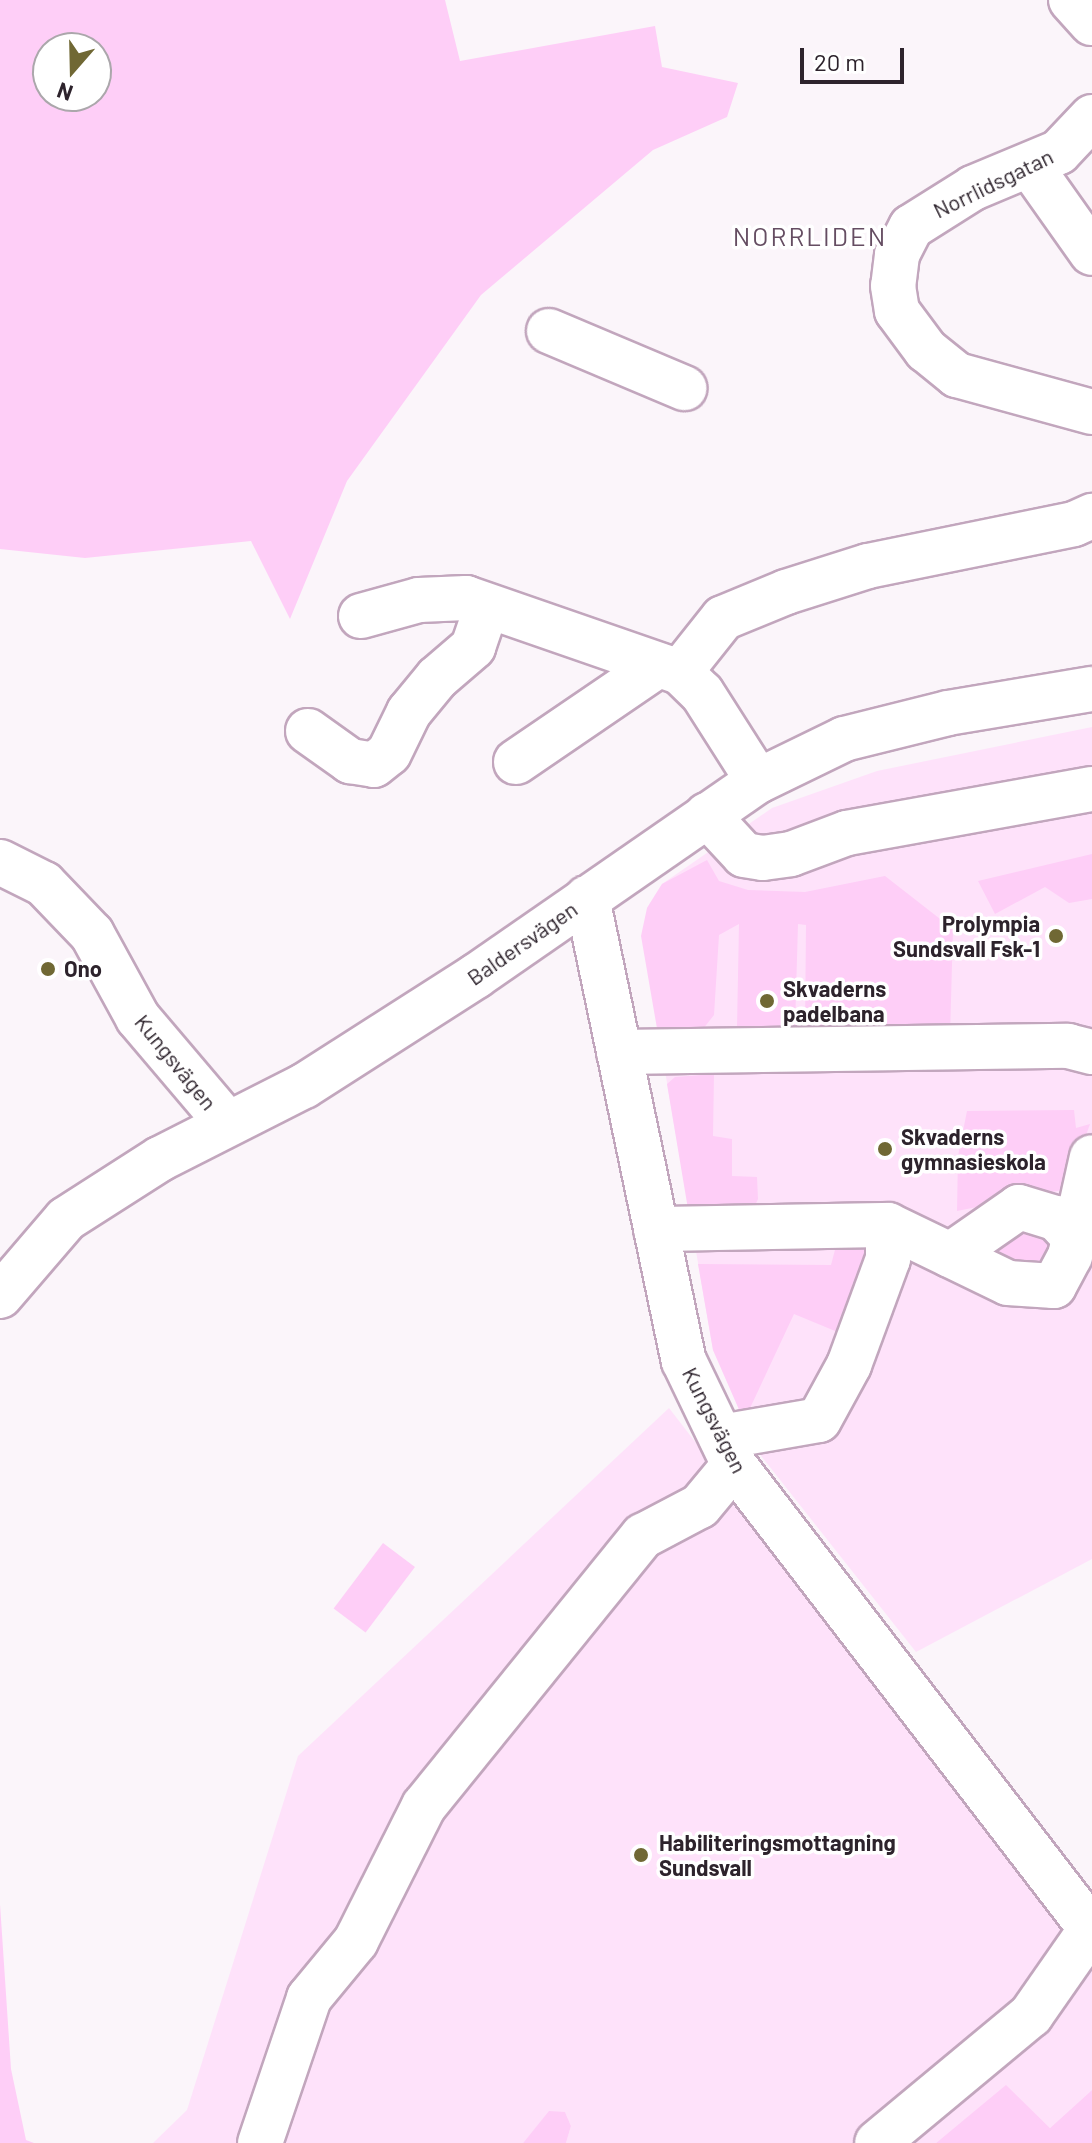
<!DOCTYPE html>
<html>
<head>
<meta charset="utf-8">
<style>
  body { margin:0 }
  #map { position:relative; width:1092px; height:2143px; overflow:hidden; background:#fbf5fa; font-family:Barlow,sans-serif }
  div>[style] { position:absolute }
  .built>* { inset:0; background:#fee2fa }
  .green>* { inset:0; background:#fecef7; transform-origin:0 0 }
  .roads { filter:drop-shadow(2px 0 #c2a6bd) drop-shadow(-2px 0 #c2a6bd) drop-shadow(0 2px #c2a6bd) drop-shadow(0 -2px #c2a6bd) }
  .minor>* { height:44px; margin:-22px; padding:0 22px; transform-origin:22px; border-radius:22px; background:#fff }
  .dots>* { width:22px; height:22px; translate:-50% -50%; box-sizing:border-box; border:4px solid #fff; border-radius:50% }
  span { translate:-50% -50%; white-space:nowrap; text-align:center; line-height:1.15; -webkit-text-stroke:7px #fff; paint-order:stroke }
  .street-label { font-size:22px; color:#2d232c }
  .poi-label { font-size:22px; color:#2d232c; font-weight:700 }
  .right { translate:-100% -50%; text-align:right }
  .left { translate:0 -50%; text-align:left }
  .quarter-label { font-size:26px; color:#654d62; letter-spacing:2px }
  .north { position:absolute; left:32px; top:32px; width:80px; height:80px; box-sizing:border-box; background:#fff; border:2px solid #aba7ab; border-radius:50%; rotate:200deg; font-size:22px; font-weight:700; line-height:32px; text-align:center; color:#2d232c }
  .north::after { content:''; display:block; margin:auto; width:28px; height:36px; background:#706834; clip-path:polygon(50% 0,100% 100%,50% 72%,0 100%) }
  .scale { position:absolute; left:800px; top:48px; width:104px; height:36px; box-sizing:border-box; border:4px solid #2d232c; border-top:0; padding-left:10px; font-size:24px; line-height:28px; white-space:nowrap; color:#2d232c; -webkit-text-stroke:6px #fff; paint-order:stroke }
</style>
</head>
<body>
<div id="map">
  <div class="built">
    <i style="clip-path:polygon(1092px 727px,1092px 1559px,916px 1652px,758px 1452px,713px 1350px,650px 984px,647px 908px,662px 884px,772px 808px,877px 771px)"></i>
    <i style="clip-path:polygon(669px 1408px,1092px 1955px,1092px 2090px,1050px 2128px,1006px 2086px,936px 2143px,566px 2143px,571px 2126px,565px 2112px,549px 2112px,523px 2143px,153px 2143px,187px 2110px,298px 1756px)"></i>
  </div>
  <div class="green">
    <i style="clip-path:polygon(evenodd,0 0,445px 0,460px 61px,655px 26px,662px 67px,738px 83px,727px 117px,653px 150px,481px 295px,347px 481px,290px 619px,251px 541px,85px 558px,0 549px,0 0,48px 48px,96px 48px,96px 96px,48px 96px,48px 48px)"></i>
    <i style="clip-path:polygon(1092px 854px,1092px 899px,1069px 903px,1045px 887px,995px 914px,978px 881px)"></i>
    <i style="clip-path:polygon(707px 860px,719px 881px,748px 890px,805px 892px,885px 876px,953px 929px,950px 1036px,805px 1029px,806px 925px,798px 924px,795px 1028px,737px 1027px,739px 924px,719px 935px,714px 1015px,703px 1029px,659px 1040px,641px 936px,647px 908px,662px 884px)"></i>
    <i style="clip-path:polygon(714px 1074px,713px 1136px,732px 1139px,732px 1176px,757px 1177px,758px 1199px,753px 1210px,689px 1215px,667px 1084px,675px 1077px)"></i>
    <i style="clip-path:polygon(1074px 1110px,1076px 1128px,1090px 1124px,1067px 1189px,957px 1211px,958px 1156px,967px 1111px)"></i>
    <i style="clip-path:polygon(1010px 1225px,1053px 1238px,1043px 1275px,996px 1258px,996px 1249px)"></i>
    <i style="clip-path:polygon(846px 1236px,873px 1250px,840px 1333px,794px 1314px,744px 1421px,713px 1350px,698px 1264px,831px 1265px,836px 1246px)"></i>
    <i style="left:383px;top:1543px;width:40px;height:82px;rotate:37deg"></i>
    <i style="clip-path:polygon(0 1904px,11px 2069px,26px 2140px,34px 2143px,0 2143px)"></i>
    <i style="clip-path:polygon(1006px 2085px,1050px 2128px,1092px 2090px,1092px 2143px,936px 2143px)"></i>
    <i style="clip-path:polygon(549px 2111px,565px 2112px,571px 2126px,566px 2143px,523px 2143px)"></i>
  </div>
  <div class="roads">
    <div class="minor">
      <i style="left:1071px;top:0;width:31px;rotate:48deg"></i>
      <i style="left:1092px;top:117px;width:48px;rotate:133.3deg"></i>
      <i style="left:1059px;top:152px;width:93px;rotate:157.3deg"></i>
      <i style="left:973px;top:188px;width:73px;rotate:147.8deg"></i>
      <i style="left:911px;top:227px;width:31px;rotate:117deg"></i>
      <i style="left:897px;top:255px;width:31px;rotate:97deg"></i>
      <i style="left:893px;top:286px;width:25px;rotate:81deg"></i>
      <i style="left:897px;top:311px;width:49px;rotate:53.4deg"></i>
      <i style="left:926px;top:350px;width:40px;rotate:39deg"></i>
      <i style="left:957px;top:375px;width:140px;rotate:15.3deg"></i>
      <i style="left:1031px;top:167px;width:105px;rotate:54.7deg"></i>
      <i style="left:549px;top:331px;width:147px;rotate:22.9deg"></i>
      <i style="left:361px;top:616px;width:60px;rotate:-15.4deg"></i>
      <i style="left:419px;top:600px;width:47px;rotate:-2.4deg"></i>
      <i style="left:466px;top:598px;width:226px;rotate:19.1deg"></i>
      <i style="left:680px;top:672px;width:30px;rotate:44deg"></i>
      <i style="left:702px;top:693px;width:104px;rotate:57.5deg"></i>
      <i style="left:680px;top:672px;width:69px;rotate:-51.5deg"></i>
      <i style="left:723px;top:618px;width:68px;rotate:-22.4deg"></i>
      <i style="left:786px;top:592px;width:86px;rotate:-17.6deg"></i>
      <i style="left:868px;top:566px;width:210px;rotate:-11.5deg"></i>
      <i style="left:1074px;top:524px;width:20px;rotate:-24deg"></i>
      <i style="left:308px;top:731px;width:52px;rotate:35.5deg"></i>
      <i style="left:350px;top:761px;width:24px;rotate:9deg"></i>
      <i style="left:374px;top:765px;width:19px;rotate:-39deg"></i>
      <i style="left:389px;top:753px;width:46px;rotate:-64deg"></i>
      <i style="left:409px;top:712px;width:44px;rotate:-50.5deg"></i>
      <i style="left:437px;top:678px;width:48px;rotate:-40.7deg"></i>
      <i style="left:473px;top:647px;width:43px;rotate:-71.1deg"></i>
      <i style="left:516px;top:762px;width:172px;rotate:-34.3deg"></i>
      <i style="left:707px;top:815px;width:54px;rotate:47.2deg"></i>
      <i style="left:744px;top:855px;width:19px;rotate:9deg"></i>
      <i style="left:763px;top:858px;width:28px;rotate:-8deg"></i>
      <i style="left:791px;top:854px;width:60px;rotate:-20.6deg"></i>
      <i style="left:847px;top:833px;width:249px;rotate:-10.2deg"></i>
      <i style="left:0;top:862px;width:49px;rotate:26.6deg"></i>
      <i style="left:44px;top:884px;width:69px;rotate:46.2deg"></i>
      <i style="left:92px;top:934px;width:96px;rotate:61.3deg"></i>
      <i style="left:138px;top:1018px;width:138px;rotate:49.7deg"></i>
      <i style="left:587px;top:898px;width:473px;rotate:78.2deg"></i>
      <i style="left:684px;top:1361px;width:115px;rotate:64.3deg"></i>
      <i style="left:734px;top:1465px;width:585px;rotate:52.43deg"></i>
      <i style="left:1091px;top:1929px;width:105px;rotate:124.9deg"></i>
      <i style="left:1031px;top:2015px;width:200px;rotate:140.3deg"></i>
      <i style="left:619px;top:1052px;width:449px;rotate:-0.8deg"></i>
      <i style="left:1068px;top:1046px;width:25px;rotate:14deg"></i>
      <i style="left:656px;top:1229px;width:232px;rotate:-1deg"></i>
      <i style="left:950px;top:1255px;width:84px;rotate:-34.8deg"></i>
      <i style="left:1019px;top:1207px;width:39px;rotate:17deg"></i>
      <i style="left:1056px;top:1218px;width:26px;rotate:47deg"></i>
      <i style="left:0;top:1296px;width:101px;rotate:-49.4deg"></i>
      <i style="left:66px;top:1219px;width:112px;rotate:-32.6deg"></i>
      <i style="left:160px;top:1159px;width:161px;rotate:-26.9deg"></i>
      <i style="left:304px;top:1086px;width:204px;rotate:-32.6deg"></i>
      <i style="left:476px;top:976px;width:343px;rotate:-34.7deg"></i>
      <i style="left:758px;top:781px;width:96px;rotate:-26deg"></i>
      <i style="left:844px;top:739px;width:107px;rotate:-14deg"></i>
      <i style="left:948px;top:713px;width:146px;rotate:-9.5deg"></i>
      <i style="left:721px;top:1437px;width:99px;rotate:-9.8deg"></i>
      <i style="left:819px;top:1420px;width:63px;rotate:-61.4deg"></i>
      <i style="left:849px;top:1365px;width:113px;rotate:-69.8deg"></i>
      <i style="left:888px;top:1259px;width:34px;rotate:-90deg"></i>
      <i style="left:888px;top:1225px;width:133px;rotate:25.8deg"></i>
      <i style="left:1008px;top:1283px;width:46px;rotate:3.7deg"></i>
      <i style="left:1054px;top:1286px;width:34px;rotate:-62deg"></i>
      <i style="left:1070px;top:1256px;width:101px;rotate:-77.5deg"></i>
      <i style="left:260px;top:2143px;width:153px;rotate:-71.3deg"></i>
      <i style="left:309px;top:1998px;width:74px;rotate:-50.5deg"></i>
      <i style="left:356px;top:1941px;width:151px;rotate:-63.3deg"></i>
      <i style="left:424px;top:1806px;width:348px;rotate:-51deg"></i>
      <i style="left:643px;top:1536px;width:64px;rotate:-27.8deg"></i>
      <i style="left:700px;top:1506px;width:53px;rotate:-50.3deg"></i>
    </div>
  </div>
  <div class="dots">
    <i style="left:1056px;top:936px;background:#706834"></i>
    <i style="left:48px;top:969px;background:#706834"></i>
    <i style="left:767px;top:1001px;background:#706834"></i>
    <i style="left:885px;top:1149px;background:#706834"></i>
    <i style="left:641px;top:1855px;background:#706834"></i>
  </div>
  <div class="street-label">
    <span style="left:993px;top:183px;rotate:-26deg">Norrlidsgatan</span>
    <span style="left:522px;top:943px;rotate:-35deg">Baldersvägen</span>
    <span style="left:176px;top:1062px;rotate:51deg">Kungsvägen</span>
    <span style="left:715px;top:1420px;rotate:63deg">Kungsvägen</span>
  </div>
  <div class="poi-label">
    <span class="right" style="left:1040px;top:936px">Prolympia<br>Sundsvall Fsk-1</span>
    <span class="left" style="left:64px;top:969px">Ono</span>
    <span class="left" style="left:783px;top:1001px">Skvaderns<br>padelbana</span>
    <span class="left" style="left:901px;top:1149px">Skvaderns<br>gymnasieskola</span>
    <span class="left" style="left:659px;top:1855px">Habiliteringsmottagning<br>Sundsvall</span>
  </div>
  <div class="quarter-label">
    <span style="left:810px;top:236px">NORRLIDEN</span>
  </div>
  <div class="north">N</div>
  <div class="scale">20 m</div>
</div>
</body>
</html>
